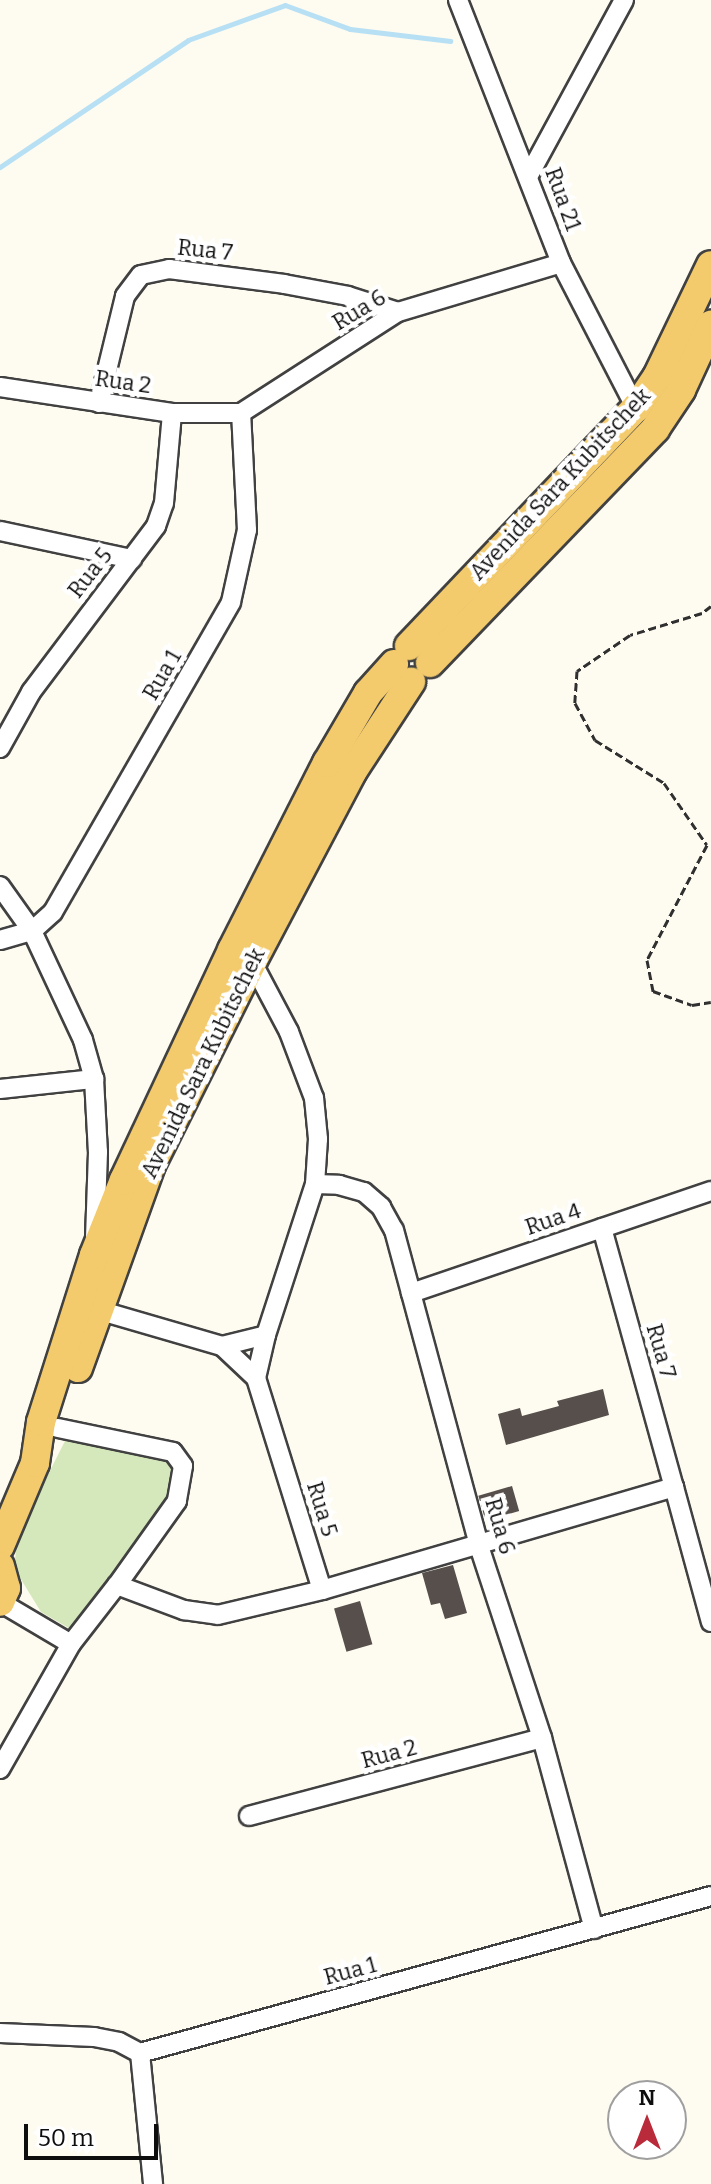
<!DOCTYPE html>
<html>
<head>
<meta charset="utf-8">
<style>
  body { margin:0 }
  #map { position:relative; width:711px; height:2184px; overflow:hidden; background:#fefbf0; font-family:Bitter,serif }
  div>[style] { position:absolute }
  .green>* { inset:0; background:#d5e8bb }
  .stream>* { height:5px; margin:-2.5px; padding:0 2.5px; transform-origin:2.5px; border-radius:2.5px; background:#b7e0f4 }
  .building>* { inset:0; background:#564f4b; transform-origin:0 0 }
  .path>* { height:3px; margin-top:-1.5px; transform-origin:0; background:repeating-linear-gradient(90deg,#303030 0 8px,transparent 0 12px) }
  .roads { filter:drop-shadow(2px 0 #414141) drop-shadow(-2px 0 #414141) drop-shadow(0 2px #414141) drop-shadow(0 -2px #414141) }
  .street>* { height:18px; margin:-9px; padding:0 9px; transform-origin:9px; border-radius:9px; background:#fff }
  .primary>* { height:28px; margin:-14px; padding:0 14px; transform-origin:14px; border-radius:14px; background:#f3ca6c }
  span { translate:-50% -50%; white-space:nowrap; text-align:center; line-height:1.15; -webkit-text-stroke:8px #fff; paint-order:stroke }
  .street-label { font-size:22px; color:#0e0e0e }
  .north { position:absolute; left:607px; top:2080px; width:80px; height:80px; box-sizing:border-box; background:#fff; border:2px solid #9f9f9f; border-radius:50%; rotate:0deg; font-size:22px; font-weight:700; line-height:32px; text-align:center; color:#0e0e0e }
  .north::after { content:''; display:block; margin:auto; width:28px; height:36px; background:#b92b3a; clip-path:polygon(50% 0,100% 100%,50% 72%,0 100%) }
  .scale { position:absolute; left:24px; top:2124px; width:134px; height:36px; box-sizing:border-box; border:4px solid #0e0e0e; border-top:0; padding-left:10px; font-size:24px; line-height:28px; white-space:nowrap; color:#0e0e0e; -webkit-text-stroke:6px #fff; paint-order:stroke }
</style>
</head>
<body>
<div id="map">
  <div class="green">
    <i style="clip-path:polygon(66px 1439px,171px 1460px,174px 1492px,74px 1631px,41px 1612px,14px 1568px,18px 1534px)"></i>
  </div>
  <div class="stream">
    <i style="left:0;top:167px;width:227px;rotate:-34deg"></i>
    <i style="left:188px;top:40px;width:103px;rotate:-19.8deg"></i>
    <i style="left:285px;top:5px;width:69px;rotate:20.3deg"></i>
    <i style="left:350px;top:29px;width:101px;rotate:6.8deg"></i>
  </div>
  <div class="building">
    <i style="clip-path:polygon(603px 1389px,609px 1415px,506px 1445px,498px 1414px,520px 1408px,522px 1416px,559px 1406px,557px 1401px)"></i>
    <i style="left:512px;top:1486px;width:26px;height:35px;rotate:74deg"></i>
    <i style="clip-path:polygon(453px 1565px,467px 1613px,445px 1619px,440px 1603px,431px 1605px,422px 1573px)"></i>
    <i style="left:360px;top:1601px;width:45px;height:27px;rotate:74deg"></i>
  </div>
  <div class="path">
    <i style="left:711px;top:606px;width:11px;rotate:142deg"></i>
    <i style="left:702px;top:613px;width:75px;rotate:163deg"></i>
    <i style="left:630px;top:635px;width:64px;rotate:145.8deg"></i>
    <i style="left:577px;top:671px;width:32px;rotate:94deg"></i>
    <i style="left:575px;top:703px;width:42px;rotate:61.6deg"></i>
    <i style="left:595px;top:740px;width:81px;rotate:31.9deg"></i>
    <i style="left:664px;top:783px;width:75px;rotate:55.3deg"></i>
    <i style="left:707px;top:845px;width:130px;rotate:117.6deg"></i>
    <i style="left:647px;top:960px;width:32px;rotate:79deg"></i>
    <i style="left:653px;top:991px;width:41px;rotate:19.7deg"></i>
    <i style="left:692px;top:1005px;width:19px;rotate:-9deg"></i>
  </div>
  <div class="roads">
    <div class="street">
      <i style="left:458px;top:0;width:282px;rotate:68.6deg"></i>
      <i style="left:561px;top:263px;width:163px;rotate:62.7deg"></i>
      <i style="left:529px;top:175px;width:199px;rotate:-61.5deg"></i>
      <i style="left:0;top:387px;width:174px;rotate:8.6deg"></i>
      <i style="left:172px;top:413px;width:69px"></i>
      <i style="left:99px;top:403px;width:110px;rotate:-76.3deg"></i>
      <i style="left:125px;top:296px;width:26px;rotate:-53deg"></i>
      <i style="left:141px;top:275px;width:29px;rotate:-12deg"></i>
      <i style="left:169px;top:269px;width:116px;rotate:7.4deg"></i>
      <i style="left:284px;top:284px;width:65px;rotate:10.6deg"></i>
      <i style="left:348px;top:296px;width:52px;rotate:17.7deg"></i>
      <i style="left:241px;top:413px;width:187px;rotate:-32.8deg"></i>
      <i style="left:398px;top:312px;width:170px;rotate:-16.7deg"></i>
      <i style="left:0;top:531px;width:135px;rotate:12deg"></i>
      <i style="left:0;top:748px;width:64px;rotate:-61deg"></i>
      <i style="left:31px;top:692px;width:208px;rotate:-53deg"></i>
      <i style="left:156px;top:526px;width:24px;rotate:-71deg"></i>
      <i style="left:164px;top:503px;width:90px;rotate:-84.9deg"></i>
      <i style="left:0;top:886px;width:55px;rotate:54.6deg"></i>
      <i style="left:32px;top:931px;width:120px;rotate:64.9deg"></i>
      <i style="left:83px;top:1040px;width:41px;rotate:74.2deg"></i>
      <i style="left:94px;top:1079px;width:73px;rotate:86.9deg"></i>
      <i style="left:98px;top:1152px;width:84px;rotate:92deg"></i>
      <i style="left:0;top:940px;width:33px;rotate:-16deg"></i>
      <i style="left:32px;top:931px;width:28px;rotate:-42deg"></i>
      <i style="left:53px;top:912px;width:357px;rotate:-60.1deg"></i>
      <i style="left:231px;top:602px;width:74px;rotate:-77.5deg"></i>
      <i style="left:247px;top:530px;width:117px;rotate:-92.9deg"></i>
      <i style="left:252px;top:962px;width:79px;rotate:62.1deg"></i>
      <i style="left:289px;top:1032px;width:71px;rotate:69.3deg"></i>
      <i style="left:314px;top:1098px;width:41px;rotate:84.4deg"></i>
      <i style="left:318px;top:1139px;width:45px;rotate:93.8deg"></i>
      <i style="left:315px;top:1184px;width:159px;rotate:108deg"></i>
      <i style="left:266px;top:1335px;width:44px;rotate:103.1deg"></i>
      <i style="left:256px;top:1378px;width:222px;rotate:72.7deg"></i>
      <i style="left:322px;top:1590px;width:367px;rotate:-16.3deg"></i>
      <i style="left:674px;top:1487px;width:140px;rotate:74.7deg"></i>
      <i style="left:0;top:1089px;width:95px;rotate:-6.1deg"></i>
      <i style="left:315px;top:1184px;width:24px;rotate:2deg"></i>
      <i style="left:339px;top:1185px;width:26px;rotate:16deg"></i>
      <i style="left:364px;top:1192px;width:23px;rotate:41deg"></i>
      <i style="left:381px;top:1207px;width:26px;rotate:61deg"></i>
      <i style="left:394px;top:1230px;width:327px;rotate:74.9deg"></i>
      <i style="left:479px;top:1546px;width:202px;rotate:71.8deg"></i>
      <i style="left:542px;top:1738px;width:198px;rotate:74.8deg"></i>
      <i style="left:602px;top:1228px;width:269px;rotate:74.5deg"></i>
      <i style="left:411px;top:1293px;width:317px;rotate:-18.8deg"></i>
      <i style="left:98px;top:1310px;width:129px;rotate:16.2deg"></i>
      <i style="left:222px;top:1346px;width:47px;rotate:43.3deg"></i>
      <i style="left:222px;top:1346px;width:45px;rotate:-14deg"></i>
      <i style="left:58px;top:1428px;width:117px;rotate:11.8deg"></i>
      <i style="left:173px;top:1452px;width:17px;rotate:54deg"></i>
      <i style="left:183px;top:1466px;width:36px;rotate:100deg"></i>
      <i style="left:177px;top:1501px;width:103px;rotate:125.5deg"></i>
      <i style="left:0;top:1602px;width:82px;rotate:30.6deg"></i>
      <i style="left:0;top:1769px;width:144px;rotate:-60.4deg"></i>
      <i style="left:71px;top:1644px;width:75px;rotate:-52.1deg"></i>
      <i style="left:117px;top:1585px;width:72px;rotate:20.5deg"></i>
      <i style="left:184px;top:1610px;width:34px;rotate:8deg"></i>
      <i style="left:218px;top:1615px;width:107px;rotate:-13.5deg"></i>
      <i style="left:249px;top:1816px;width:303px;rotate:-14.9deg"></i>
      <i style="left:0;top:2033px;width:94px;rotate:2.4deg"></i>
      <i style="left:94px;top:2037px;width:25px;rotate:11deg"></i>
      <i style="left:119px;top:2042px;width:24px;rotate:28deg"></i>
      <i style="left:140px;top:2053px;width:592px;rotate:-15.37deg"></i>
      <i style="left:140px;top:2053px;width:132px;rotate:84.3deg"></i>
    </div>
    <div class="primary">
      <i style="left:409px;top:646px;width:329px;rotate:-46.4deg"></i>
      <i style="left:636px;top:408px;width:37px;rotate:-56deg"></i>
      <i style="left:657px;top:377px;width:124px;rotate:-64.3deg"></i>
      <i style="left:430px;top:663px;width:325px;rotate:-46.1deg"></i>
      <i style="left:655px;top:429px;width:47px;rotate:-56.3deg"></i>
      <i style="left:681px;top:390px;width:72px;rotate:-65.2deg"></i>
      <i style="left:78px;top:1368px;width:216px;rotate:-70.2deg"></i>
      <i style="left:151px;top:1165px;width:227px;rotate:-63.5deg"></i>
      <i style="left:252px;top:962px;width:215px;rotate:-62.2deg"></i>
      <i style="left:352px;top:772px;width:108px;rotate:-56.8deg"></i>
      <i style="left:0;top:1546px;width:90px;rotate:-67.1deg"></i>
      <i style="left:35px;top:1463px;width:41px;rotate:-81.7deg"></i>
      <i style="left:41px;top:1422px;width:175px;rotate:-72.4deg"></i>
      <i style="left:94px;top:1255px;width:81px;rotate:-68.2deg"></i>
      <i style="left:124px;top:1180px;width:254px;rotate:-64.8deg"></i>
      <i style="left:232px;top:950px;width:210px;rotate:-63.1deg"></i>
      <i style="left:327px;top:763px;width:81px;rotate:-59.6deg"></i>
      <i style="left:368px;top:693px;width:39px;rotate:-48deg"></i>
      <i style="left:0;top:1566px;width:23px;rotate:75deg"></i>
      <i style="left:6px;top:1588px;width:15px;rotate:113deg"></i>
    </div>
  </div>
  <div class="street-label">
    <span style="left:563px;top:199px;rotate:70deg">Rua 21</span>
    <span style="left:205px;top:250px;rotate:6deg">Rua 7</span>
    <span style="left:359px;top:310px;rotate:-31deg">Rua 6</span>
    <span style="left:123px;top:382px;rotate:8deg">Rua 2</span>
    <span style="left:560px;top:484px;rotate:-47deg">Avenida Sara Kubitschek</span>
    <span style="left:90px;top:573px;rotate:-52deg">Rua 5</span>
    <span style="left:162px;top:675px;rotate:-60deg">Rua 1</span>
    <span style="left:203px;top:1063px;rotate:-64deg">Avenida Sara Kubitschek</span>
    <span style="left:553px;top:1219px;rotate:-19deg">Rua 4</span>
    <span style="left:661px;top:1351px;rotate:74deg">Rua 7</span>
    <span style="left:322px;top:1509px;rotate:73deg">Rua 5</span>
    <span style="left:500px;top:1526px;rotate:74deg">Rua 6</span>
    <span style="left:389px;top:1754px;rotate:-15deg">Rua 2</span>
    <span style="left:350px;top:1971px;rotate:-15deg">Rua 1</span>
  </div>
  <div class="north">N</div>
  <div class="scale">50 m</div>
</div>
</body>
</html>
